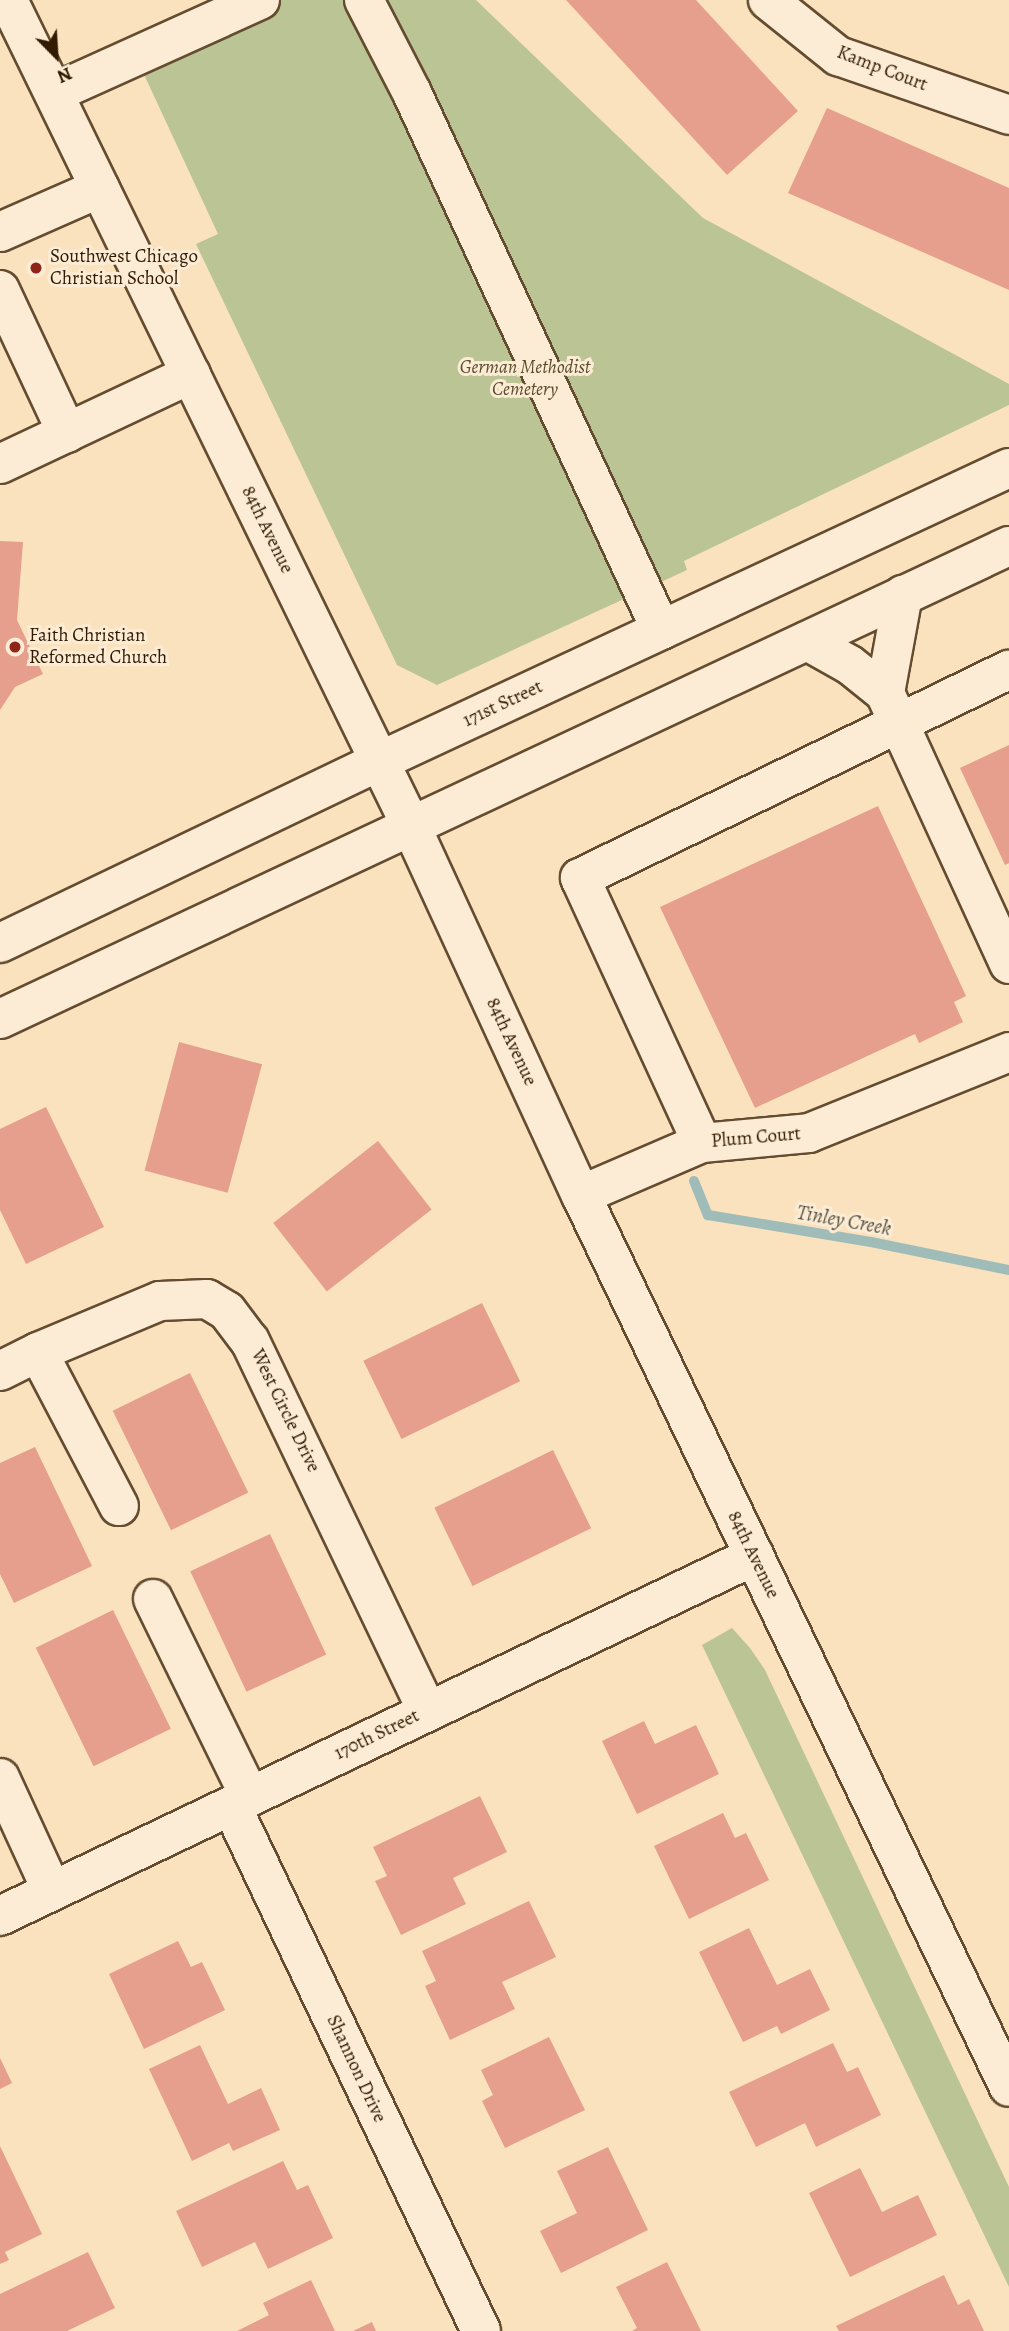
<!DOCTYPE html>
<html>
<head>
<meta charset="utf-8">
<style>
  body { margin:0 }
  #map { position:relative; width:1009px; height:2331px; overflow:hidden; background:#fbe2be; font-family:Alegreya,serif }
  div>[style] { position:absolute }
  .green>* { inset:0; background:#bbc494 }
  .stream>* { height:10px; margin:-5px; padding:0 5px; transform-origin:5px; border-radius:5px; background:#a0bcb9 }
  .building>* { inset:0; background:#e69f8c; transform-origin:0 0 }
  .roads { filter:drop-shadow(2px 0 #644c30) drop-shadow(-2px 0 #644c30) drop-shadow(0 2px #644c30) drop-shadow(0 -2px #644c30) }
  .minor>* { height:38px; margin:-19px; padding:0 19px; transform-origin:19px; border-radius:19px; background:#fcecd5 }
  .dots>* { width:19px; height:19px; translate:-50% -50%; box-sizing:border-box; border:4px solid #fcecd5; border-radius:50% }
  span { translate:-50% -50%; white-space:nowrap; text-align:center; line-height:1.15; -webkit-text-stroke:6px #fcecd5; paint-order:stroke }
  .street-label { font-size:19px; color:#311a00 }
  .poi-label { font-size:19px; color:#311a00 }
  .left { translate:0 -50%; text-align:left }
  .park-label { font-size:19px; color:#5a4d2c; font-style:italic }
  .water-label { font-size:21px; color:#585341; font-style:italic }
  .north { position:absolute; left:21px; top:21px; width:70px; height:70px; -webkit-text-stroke:5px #fcecd5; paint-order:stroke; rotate:156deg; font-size:19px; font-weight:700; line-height:28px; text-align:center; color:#311a00 }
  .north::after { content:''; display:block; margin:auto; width:24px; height:32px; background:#311a00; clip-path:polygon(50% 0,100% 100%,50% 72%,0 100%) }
</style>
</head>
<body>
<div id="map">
  <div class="green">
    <i style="clip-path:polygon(224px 0,476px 0,703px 218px,1009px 384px,1009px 405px,684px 561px,687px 570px,437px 685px,397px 665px,196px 244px,218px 234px,141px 68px)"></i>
    <i style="clip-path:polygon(732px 1628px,750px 1648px,765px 1670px,1009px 2187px,1009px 2287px,702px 1645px)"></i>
  </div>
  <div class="stream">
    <i style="left:694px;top:1181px;width:37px;rotate:68deg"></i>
    <i style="left:708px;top:1215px;width:165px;rotate:9.4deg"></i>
    <i style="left:871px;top:1242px;width:141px;rotate:11.5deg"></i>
  </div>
  <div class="building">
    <i style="clip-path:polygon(566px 0,696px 0,798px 111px,727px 175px)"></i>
    <i style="clip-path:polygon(827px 108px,1009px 188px,1009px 290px,788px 193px)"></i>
    <i style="clip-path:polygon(0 541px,23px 542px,17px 620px,43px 674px,15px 687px,0 710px)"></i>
    <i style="clip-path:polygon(1009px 745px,1009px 863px,1005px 865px,960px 768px)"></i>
    <i style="clip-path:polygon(878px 806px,966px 996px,954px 1002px,963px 1022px,919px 1043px,915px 1034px,755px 1108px,660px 907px)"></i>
    <i style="left:179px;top:1042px;width:86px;height:133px;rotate:15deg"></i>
    <i style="clip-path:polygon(46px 1107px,104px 1227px,26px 1264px,0 1210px,0 1129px)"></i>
    <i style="left:378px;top:1141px;width:87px;height:133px;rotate:52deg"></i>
    <i style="left:482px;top:1303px;width:87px;height:132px;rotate:64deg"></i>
    <i style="left:190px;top:1373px;width:133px;height:86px;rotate:64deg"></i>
    <i style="clip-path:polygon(35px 1447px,92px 1566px,14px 1603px,0 1574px,0 1463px)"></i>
    <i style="left:553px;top:1450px;width:87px;height:132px;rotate:64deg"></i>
    <i style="left:270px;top:1534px;width:133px;height:88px;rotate:65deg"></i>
    <i style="left:113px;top:1610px;width:132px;height:86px;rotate:64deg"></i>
    <i style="clip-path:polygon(644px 1721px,655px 1744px,696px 1725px,719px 1774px,637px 1814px,602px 1741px)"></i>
    <i style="clip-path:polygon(480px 1796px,507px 1852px,453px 1878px,466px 1904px,401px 1935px,375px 1881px,387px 1876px,373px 1847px)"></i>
    <i style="clip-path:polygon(723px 1813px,735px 1838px,746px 1833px,769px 1880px,689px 1919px,654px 1846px)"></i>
    <i style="clip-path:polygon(529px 1901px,556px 1957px,502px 1982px,515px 2009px,450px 2040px,425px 1986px,436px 1981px,422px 1951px)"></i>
    <i style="clip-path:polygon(749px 1928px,777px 1985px,810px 1969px,830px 2010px,781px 2034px,777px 2026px,743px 2042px,699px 1952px)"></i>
    <i style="clip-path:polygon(178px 1941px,191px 1967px,202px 1962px,225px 2010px,144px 2049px,109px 1974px)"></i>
    <i style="clip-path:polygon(549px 2037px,585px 2110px,505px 2148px,482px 2101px,493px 2095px,481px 2070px)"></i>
    <i style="clip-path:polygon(833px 2043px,847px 2072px,858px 2067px,881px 2115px,816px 2147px,805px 2123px,756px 2147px,729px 2092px)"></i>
    <i style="clip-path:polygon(200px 2045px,228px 2104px,261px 2088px,280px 2130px,233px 2151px,229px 2143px,192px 2161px,149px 2069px)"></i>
    <i style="clip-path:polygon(0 2058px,12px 2083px,0 2089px)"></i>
    <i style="clip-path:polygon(0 2146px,42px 2234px,5px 2252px,9px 2260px,0 2264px)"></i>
    <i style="clip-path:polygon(608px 2147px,648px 2230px,561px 2273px,540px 2231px,577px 2213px,557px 2171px)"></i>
    <i style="clip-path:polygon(283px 2161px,297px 2190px,308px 2185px,333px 2238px,268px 2269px,255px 2242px,202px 2267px,176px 2211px)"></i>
    <i style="clip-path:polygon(860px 2168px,882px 2212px,918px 2195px,937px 2235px,850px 2277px,809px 2193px)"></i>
    <i style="clip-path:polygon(88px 2252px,115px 2308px,67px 2331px,0 2331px,0 2294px)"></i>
    <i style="clip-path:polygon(667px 2262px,701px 2331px,632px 2331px,637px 2328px,616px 2287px)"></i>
    <i style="clip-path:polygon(944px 2275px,958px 2305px,969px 2299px,984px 2331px,839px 2331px,836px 2326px)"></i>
    <i style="clip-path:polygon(311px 2280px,335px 2331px,237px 2331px,269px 2315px,263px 2303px)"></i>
    <i style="clip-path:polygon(372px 2322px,376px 2331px,353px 2331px)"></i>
  </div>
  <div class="roads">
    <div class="minor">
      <i style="left:8px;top:0;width:919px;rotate:63.99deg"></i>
      <i style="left:411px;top:826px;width:406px;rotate:65.3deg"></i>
      <i style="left:581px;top:1195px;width:989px;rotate:64.37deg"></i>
      <i style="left:364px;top:0;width:105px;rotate:62.7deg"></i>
      <i style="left:412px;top:93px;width:592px;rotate:65.12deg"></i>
      <i style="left:768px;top:0;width:90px;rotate:38.7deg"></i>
      <i style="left:838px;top:56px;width:181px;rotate:19deg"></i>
      <i style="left:54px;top:93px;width:226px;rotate:-24.3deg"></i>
      <i style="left:0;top:232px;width:109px;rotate:-23.7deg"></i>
      <i style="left:0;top:290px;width:158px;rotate:64.9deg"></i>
      <i style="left:0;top:464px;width:211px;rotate:-25.2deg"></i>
      <i style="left:807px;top:641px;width:49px;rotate:29.2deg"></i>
      <i style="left:850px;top:665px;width:45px;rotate:38.7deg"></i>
      <i style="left:885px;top:693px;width:298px;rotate:65.4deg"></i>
      <i style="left:885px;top:693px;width:100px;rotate:-79.6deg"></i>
      <i style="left:0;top:943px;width:421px;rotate:-25.6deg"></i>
      <i style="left:380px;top:761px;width:694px;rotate:-24.98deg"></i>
      <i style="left:0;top:1019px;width:1114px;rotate:-25.12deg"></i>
      <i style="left:702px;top:1143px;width:292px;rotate:-114.7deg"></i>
      <i style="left:580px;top:878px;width:477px;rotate:-25.9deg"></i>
      <i style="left:581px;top:1195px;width:132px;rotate:-23.3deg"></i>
      <i style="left:702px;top:1143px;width:107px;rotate:-5.3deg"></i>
      <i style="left:809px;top:1133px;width:216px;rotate:-22deg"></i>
      <i style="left:38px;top:1352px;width:174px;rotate:62.3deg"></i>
      <i style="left:0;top:1371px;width:42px;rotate:-26.6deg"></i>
      <i style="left:38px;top:1352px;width:132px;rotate:-22.7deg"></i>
      <i style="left:160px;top:1301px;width:47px;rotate:-2.4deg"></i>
      <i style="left:207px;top:1299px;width:23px;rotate:31deg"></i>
      <i style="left:227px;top:1311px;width:38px;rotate:53deg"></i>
      <i style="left:250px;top:1341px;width:410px;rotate:64.4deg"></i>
      <i style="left:153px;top:1599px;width:220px;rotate:63.9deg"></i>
      <i style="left:0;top:1778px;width:124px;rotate:65.3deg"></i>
      <i style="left:232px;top:1807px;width:580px;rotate:64.58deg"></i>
      <i style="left:0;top:1916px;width:836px;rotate:-25.52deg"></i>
    </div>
  </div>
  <div class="dots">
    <i style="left:36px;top:268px;background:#8f2418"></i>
    <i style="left:15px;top:647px;background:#8f2418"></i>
  </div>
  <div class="street-label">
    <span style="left:882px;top:69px;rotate:21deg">Kamp Court</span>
    <span style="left:267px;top:530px;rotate:64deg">84th Avenue</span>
    <span style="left:503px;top:704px;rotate:-25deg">171st Street</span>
    <span style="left:511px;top:1042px;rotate:65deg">84th Avenue</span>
    <span style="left:756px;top:1138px;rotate:-5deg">Plum Court</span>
    <span style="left:285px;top:1411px;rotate:64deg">West Circle Drive</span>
    <span style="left:753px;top:1555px;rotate:64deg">84th Avenue</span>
    <span style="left:377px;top:1735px;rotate:-26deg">170th Street</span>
    <span style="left:356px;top:2069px;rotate:65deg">Shannon Drive</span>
  </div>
  <div class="poi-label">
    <span class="left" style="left:50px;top:268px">Southwest Chicago<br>Christian School</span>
    <span class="left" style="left:29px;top:647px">Faith Christian<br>Reformed Church</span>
  </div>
  <div class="park-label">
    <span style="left:525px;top:379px">German Methodist<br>Cemetery</span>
  </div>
  <div class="water-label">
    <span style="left:844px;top:1220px;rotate:10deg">Tinley Creek</span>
  </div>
  <div class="north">N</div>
</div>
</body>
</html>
